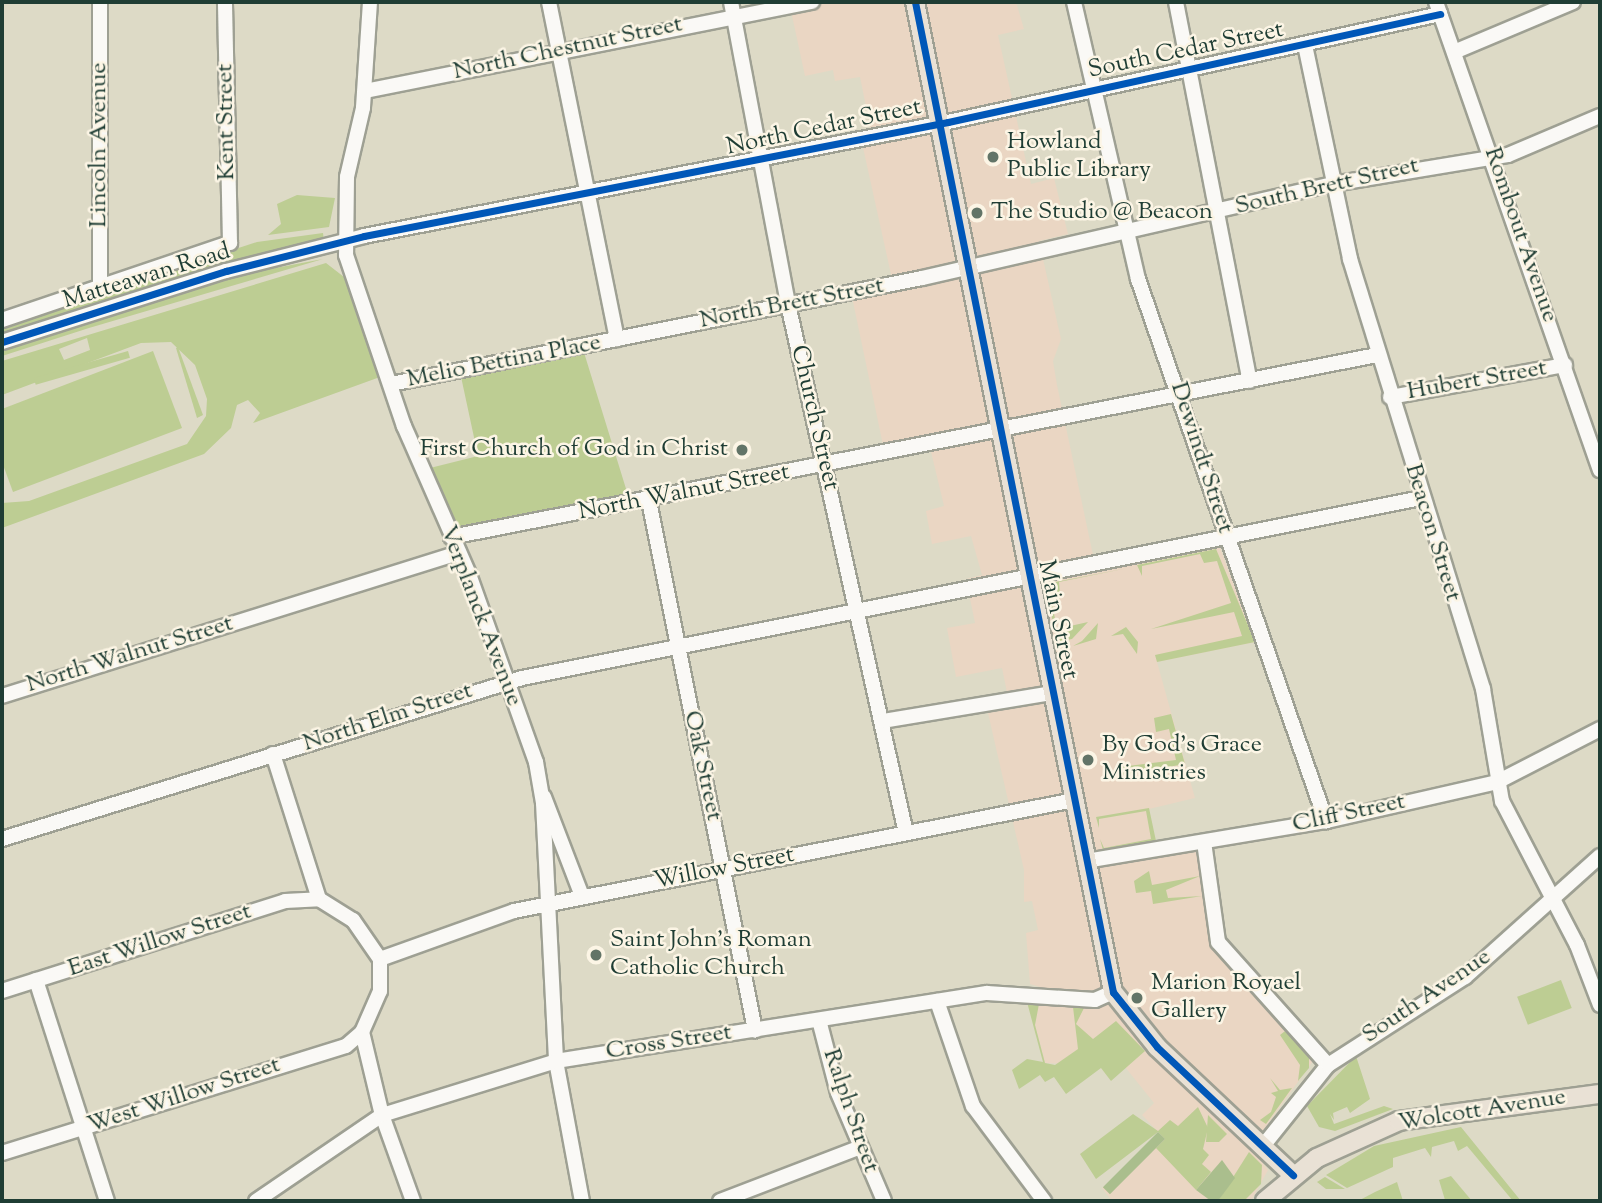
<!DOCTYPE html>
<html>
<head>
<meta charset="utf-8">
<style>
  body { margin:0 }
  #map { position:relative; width:1602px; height:1203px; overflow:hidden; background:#dddac6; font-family:"Sorts Mill Goudy",serif }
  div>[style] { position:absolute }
  .built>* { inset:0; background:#ead6c3 }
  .green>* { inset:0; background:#bdcd93; transform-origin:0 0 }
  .forest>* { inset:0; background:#aabe8d; transform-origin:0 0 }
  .roads { filter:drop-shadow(2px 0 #9ea093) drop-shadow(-2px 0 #9ea093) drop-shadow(0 2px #9ea093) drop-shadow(0 -2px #9ea093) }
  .minor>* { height:14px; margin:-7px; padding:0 7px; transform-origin:7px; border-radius:7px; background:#faf9f6 }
  .major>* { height:18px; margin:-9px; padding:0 9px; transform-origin:9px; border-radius:9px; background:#e9e1d5 }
  .cycleway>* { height:7px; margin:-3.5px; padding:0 3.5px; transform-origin:3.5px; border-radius:3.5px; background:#0057b8 }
  .dots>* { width:19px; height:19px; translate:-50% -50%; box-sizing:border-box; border:4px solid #fcf5e5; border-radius:50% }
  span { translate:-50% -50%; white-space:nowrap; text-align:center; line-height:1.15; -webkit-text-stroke:5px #fcf5e5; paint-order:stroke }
  .street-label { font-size:24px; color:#1f3d34 }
  .poi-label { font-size:24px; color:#1f3d34 }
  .left { translate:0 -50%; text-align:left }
  .right { translate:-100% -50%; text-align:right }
  .frame { position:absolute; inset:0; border:4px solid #1f3d34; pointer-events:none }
</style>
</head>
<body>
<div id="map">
  <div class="built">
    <i style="clip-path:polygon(749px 2px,1016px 2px,1024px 29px,998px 35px,1031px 184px,1054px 178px,1068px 234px,1039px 241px,1061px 339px,1053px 361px,1057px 385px,1096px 569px,1219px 545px,1255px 642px,1157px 662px,1195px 798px,1149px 809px,1158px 856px,1198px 850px,1212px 943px,1313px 1061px,1251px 1147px,1268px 1170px,1251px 1201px,1112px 1201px,1102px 1188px,1165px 1139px,1142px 1115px,1154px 1103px,1125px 1067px,1109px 1078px,1099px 1065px,1045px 1063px,1035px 1025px,1040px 987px,1030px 984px,1026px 933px,1038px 930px,1032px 901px,1024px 902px,1024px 870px,988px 713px,1010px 707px,1002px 668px,956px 677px,947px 628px,975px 623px,966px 579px,982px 575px,971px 536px,932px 544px,926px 511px,944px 506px,927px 435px,883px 445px,852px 297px,894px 288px,862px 143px,873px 141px,860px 77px,835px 81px,833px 70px,805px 76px,791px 11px,752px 19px)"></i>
  </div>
  <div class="green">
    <i style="clip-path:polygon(297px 195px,335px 198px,329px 227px,268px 235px,281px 224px,277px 204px)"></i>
    <i style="clip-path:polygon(323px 233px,324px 242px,2px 337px,2px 325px,257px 242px)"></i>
    <i style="clip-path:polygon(323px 259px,89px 328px,2px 356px,2px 350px,228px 277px)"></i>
    <i style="clip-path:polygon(evenodd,326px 263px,344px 277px,380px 377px,253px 423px,260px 413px,248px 400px,237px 405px,231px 428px,204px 454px,2px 528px,2px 503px,29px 501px,187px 444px,206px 416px,207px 399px,195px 365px,171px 342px,141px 343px,2px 395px,2px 361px,326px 263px,87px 338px,90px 350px,64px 360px,59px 349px,87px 338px)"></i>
    <i style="clip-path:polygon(582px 346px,631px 505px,451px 537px,422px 470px,478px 456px,460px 372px)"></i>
    <i style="clip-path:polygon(178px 347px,203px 415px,197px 418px,176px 348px)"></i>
    <i style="left:128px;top:351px;width:7px;height:98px;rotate:74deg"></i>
    <i style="clip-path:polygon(153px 351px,182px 428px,13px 492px,2px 462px,2px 409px)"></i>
    <i style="clip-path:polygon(1216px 549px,1255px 642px,1157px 662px,1155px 655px,1242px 636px,1234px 612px,1151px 629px,1231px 603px,1217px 561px,1204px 563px,1200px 554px,1142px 566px,1142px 576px,1137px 565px)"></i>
    <i style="clip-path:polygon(1128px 568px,1059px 582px,1060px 595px,1051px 598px,1057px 629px,1088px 622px,1072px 639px,1057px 642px,1045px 584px)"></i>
    <i style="clip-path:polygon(1098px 623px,1096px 639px,1073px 646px,1082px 641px)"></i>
    <i style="clip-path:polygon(1126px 627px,1138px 642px,1137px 654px,1123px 634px,1111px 636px)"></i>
    <i style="clip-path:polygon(1171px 714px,1185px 764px,1122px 775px,1120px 767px,1176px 760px,1169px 729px,1156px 732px,1154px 718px)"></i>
    <i style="clip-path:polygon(1149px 808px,1156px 841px,1103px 850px,1100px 839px,1104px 848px,1151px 839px,1146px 811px,1099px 819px,1099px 828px,1096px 817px)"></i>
    <i style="clip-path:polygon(1149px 871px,1152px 885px,1200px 876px,1166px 890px,1168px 898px,1202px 896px,1153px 904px,1151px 891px,1136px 893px,1134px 881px)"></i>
    <i style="left:1561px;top:980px;width:30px;height:47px;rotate:69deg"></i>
    <i style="clip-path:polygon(1027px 1002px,1048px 1004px,1039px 1004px,1035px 1025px,1045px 1063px,1055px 1065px,1078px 1049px,1073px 1007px,1061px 1004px,1084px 1008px,1076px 1024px,1093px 1039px,1116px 1021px,1145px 1051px,1111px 1081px,1101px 1068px,1066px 1094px,1054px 1077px,1045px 1082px,1040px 1075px,1019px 1089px,1012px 1070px,1027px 1059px,1043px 1062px)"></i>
    <i style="clip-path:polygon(1289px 1028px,1309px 1051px,1309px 1068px,1298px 1081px,1300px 1065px,1280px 1035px)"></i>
    <i style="clip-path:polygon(1356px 1056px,1370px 1099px,1350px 1113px,1347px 1107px,1333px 1113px,1334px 1120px,1330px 1114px,1334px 1124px,1384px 1106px,1393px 1109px,1335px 1131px,1319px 1127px,1307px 1106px)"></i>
    <i style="clip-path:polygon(1270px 1078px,1280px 1090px,1292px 1088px,1266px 1124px,1260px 1120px,1271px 1112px,1276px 1097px,1271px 1093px,1278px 1091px)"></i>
    <i style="clip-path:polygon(1198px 1107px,1208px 1128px,1203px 1149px,1209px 1155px,1202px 1164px,1211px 1172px,1196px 1190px,1156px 1148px,1165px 1139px,1158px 1132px,1096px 1179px,1080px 1154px,1133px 1114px,1158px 1131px,1170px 1120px,1178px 1126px)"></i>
    <i style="clip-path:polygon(1208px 1115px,1227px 1134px,1219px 1142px,1206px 1142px)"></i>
    <i style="clip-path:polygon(1461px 1127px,1521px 1201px,1513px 1201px,1467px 1146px,1458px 1151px,1454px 1141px,1432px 1147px,1431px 1157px,1425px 1148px,1393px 1158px,1393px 1167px,1347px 1188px,1326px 1175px,1374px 1146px)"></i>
    <i style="clip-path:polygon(1249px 1152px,1262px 1165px,1261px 1184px,1244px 1201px,1218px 1201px)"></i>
    <i style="clip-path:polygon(1451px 1176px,1472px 1201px,1445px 1200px,1439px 1180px)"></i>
    <i style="clip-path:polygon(1325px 1177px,1345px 1189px,1326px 1189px,1317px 1182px)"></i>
    <i style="clip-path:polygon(1397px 1182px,1403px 1201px,1358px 1201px,1375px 1192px)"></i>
  </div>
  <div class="forest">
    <i style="left:1158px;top:1132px;width:10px;height:78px;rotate:45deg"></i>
    <i style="clip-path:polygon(1222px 1160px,1235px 1178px,1218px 1201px,1211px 1201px,1196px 1190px)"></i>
  </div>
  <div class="roads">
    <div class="minor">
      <i style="left:370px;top:2px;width:106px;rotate:93.8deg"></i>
      <i style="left:363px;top:108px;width:71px;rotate:103.1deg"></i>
      <i style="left:347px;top:177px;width:78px;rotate:90.7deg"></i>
      <i style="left:346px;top:255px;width:181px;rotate:71.3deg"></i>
      <i style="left:404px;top:426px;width:162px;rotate:66.3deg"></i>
      <i style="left:469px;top:574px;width:200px;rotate:70.4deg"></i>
      <i style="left:536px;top:762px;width:42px;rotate:80.3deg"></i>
      <i style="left:543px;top:803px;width:258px;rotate:87.1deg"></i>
      <i style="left:556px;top:1061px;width:142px;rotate:79.5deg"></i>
      <i style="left:549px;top:2px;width:344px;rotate:78.6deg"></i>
      <i style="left:731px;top:2px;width:307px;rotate:79.3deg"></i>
      <i style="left:788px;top:304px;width:542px;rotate:77.43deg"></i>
      <i style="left:1074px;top:2px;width:284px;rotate:77deg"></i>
      <i style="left:1138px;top:279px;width:574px;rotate:70.87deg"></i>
      <i style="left:1176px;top:2px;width:386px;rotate:79deg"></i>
      <i style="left:1436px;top:2px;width:496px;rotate:70.7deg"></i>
      <i style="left:1305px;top:45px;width:219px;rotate:78.1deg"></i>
      <i style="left:1350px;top:259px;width:450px;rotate:72.8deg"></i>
      <i style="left:1483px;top:689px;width:114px;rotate:80.4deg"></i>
      <i style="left:1502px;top:801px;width:162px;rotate:62.5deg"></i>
      <i style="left:1577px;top:945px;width:64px;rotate:69deg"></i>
      <i style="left:1454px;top:52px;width:129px;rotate:-22.8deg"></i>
      <i style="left:365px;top:91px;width:456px;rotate:-11.3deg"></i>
      <i style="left:100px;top:288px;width:286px;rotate:-90deg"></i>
      <i style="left:2px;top:320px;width:241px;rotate:-18.7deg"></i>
      <i style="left:230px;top:243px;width:241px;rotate:-91.2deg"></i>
      <i style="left:2px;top:342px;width:235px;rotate:-17.6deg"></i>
      <i style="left:226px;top:271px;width:142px;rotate:-14.2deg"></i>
      <i style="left:364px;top:236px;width:595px;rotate:-11.05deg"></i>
      <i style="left:948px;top:122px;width:504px;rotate:-12.38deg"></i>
      <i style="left:391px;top:384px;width:541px;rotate:-11.29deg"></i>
      <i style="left:922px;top:278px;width:422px;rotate:-12.9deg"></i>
      <i style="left:1333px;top:184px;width:177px;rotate:-9.4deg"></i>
      <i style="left:1508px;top:155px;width:100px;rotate:-23deg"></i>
      <i style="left:1390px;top:397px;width:178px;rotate:-10.4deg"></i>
      <i style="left:649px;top:501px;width:540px;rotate:78.67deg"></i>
      <i style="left:451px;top:537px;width:944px;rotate:-11.12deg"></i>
      <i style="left:2px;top:696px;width:479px;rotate:-17.4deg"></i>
      <i style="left:883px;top:721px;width:171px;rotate:-9.4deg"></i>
      <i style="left:273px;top:754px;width:152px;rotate:72.4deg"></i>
      <i style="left:319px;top:899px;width:40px;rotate:32deg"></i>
      <i style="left:353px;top:920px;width:47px;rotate:55.3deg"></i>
      <i style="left:380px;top:959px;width:32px;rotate:90deg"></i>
      <i style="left:380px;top:991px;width:45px;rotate:113.7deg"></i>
      <i style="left:362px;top:1032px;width:85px;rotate:76.5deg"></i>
      <i style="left:382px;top:1115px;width:91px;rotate:70.2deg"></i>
      <i style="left:544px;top:797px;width:106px;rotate:69deg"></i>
      <i style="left:2px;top:839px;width:544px;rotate:-17.2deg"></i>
      <i style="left:522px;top:678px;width:917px;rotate:-11.32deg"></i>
      <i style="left:1204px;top:842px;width:101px;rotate:82deg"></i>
      <i style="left:1218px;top:942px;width:165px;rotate:48.2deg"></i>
      <i style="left:1086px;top:861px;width:243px;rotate:-9.5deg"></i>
      <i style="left:1326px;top:821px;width:175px;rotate:-12.8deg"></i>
      <i style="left:1497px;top:782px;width:116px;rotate:-27.2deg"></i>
      <i style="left:380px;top:959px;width:142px;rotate:-19.7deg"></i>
      <i style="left:514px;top:911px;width:571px;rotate:-11.21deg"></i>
      <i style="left:36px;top:980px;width:232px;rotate:72.2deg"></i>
      <i style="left:2px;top:991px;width:297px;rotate:-17.6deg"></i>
      <i style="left:285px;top:901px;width:34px;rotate:-3deg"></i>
      <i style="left:937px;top:1001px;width:111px;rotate:71.1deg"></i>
      <i style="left:973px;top:1106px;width:119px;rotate:53.2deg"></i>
      <i style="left:819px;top:1020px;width:75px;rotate:75.4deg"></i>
      <i style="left:838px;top:1093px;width:117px;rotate:66.9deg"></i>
      <i style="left:1263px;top:1146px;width:104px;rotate:-51.3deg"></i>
      <i style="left:1328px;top:1065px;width:163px;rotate:-32.7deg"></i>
      <i style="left:1465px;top:977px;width:181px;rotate:-41.9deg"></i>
      <i style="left:2px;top:1153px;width:360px;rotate:-17.3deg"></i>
      <i style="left:346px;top:1046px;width:21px;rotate:-41deg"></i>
      <i style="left:256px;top:1201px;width:153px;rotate:-34.3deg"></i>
      <i style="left:382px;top:1115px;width:182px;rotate:-17.2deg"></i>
      <i style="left:556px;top:1061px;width:436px;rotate:-9deg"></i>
      <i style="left:987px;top:993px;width:108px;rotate:3.7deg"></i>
      <i style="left:1095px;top:1000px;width:20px;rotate:-24deg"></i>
      <i style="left:720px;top:1201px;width:148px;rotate:-21deg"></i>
    </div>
    <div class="major">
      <i style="left:915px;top:2px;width:1010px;rotate:78.69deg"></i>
      <i style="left:1113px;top:992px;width:70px;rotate:51.3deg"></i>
      <i style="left:1157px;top:1047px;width:187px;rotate:43.3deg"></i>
      <i style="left:1265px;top:1201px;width:67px;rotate:-39.6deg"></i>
      <i style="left:1317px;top:1158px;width:90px;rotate:-24.3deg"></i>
      <i style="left:1399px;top:1121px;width:203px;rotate:-7.7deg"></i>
    </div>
  </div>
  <div class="cycleway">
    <i style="left:915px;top:2px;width:1010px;rotate:78.69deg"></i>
    <i style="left:1113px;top:992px;width:70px;rotate:51.3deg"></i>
    <i style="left:1157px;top:1047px;width:187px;rotate:43.3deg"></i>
    <i style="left:2px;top:342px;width:235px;rotate:-17.6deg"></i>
    <i style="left:226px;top:271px;width:142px;rotate:-14.2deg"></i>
    <i style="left:364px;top:236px;width:595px;rotate:-11.05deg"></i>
    <i style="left:948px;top:122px;width:504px;rotate:-12.38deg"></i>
  </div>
  <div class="dots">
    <i style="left:993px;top:157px;background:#627467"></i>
    <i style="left:977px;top:213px;background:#627467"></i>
    <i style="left:742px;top:450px;background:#627467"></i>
    <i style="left:1088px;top:760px;background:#627467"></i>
    <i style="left:596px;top:955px;background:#627467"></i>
    <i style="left:1137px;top:998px;background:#627467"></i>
  </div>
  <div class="street-label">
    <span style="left:568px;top:49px;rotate:-12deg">North Chestnut Street</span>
    <span style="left:1186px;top:51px;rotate:-12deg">South Cedar Street</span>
    <span style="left:227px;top:122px;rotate:-91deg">Kent Street</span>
    <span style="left:824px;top:128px;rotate:-12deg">North Cedar Street</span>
    <span style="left:100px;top:145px;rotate:-90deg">Lincoln Avenue</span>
    <span style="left:1327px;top:187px;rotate:-13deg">South Brett Street</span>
    <span style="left:1520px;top:235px;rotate:71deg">Rombout Avenue</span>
    <span style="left:147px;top:277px;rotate:-17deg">Matteawan Road</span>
    <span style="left:792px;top:304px;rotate:-11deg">North Brett Street</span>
    <span style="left:504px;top:362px;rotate:-11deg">Melio Bettina Place</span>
    <span style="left:1477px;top:381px;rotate:-10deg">Hubert Street</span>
    <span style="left:814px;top:418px;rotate:77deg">Church Street</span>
    <span style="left:1201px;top:458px;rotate:72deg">Dewindt Street</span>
    <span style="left:684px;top:493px;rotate:-11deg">North Walnut Street</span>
    <span style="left:1432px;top:533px;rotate:73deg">Beacon Street</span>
    <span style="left:480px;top:616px;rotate:69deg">Verplanck Avenue</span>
    <span style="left:1057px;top:620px;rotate:78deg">Main Street</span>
    <span style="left:130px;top:655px;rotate:-17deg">North Walnut Street</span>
    <span style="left:388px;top:718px;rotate:-18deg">North Elm Street</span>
    <span style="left:702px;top:766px;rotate:78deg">Oak Street</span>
    <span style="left:1349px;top:814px;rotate:-12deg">Cliff Street</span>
    <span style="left:724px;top:869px;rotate:-11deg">Willow Street</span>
    <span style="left:160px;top:941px;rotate:-18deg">East Willow Street</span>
    <span style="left:1427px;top:997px;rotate:-34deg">South Avenue</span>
    <span style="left:669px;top:1043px;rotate:-9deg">Cross Street</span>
    <span style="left:184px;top:1096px;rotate:-18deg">West Willow Street</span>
    <span style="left:850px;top:1111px;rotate:71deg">Ralph Street</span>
    <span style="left:1482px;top:1111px;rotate:-9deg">Wolcott Avenue</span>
  </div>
  <div class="poi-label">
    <span class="left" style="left:1007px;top:157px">Howland<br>Public Library</span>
    <span class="left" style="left:991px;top:213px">The Studio @ Beacon</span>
    <span class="right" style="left:728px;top:450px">First Church of God in Christ</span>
    <span class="left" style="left:1102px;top:760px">By God's Grace<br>Ministries</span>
    <span class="left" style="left:610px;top:955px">Saint John's Roman<br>Catholic Church</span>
    <span class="left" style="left:1151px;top:998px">Marion Royael<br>Gallery</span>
  </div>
  <div class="frame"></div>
</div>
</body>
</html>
